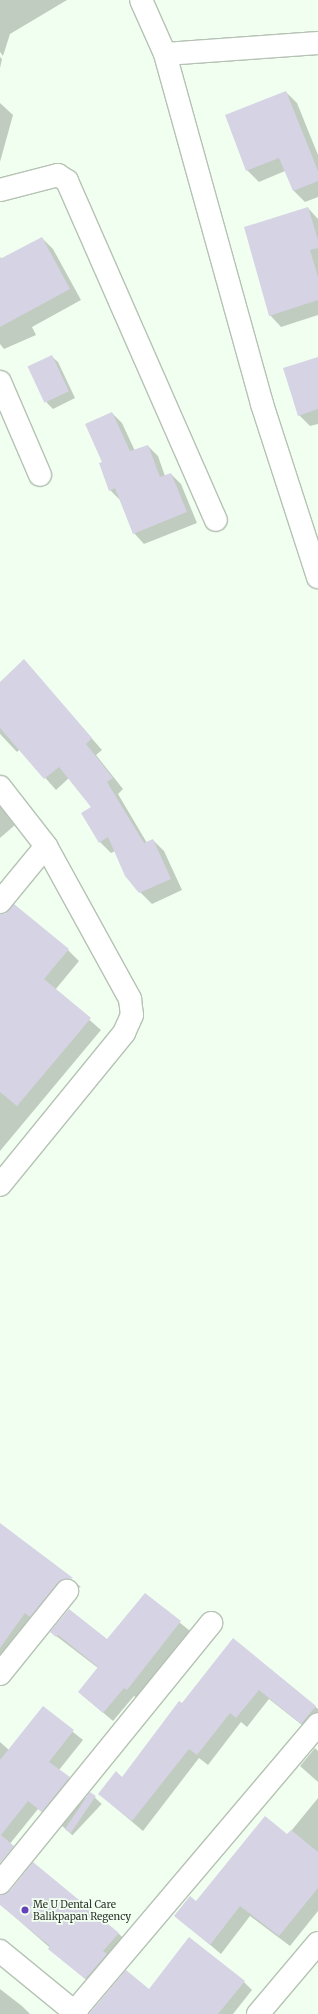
<!DOCTYPE html>
<html>
<head>
<meta charset="utf-8">
<style>
  body { margin:0 }
  #map { position:relative; width:318px; height:2014px; overflow:hidden; background:#f1fff0; font-family:Merriweather,serif }
  div>[style] { position:absolute }
  .shadow>* { inset:0; background:#0003; transform-origin:0 0 }
  .building>* { inset:0; background:#d6d3e5; transform-origin:0 0 }
  .roads { filter:drop-shadow(1px 0 #b5c2b4) drop-shadow(-1px 0 #b5c2b4) drop-shadow(0 1px #b5c2b4) drop-shadow(0 -1px #b5c2b4) }
  .minor>* { height:22px; margin:-11px; padding:0 11px; transform-origin:11px; border-radius:11px; background:#fff }
  .dots>* { width:11px; height:11px; translate:-50% -50%; box-sizing:border-box; border:2px solid #f1fff0; border-radius:50% }
  span { translate:-50% -50%; white-space:nowrap; text-align:center; line-height:1.15; -webkit-text-stroke:3.5px #f1fff0; paint-order:stroke }
  .poi-label { font-size:10px; color:#2f342f }
  .left { translate:0 -50%; text-align:left }
</style>
</head>
<body>
<div id="map">
  <div class="shadow">
    <i style="clip-path:polygon(0 0,67px 0,10px 34px,3px 56px,0 52px)"></i>
    <i style="clip-path:polygon(0 57px,2px 59px,0 68px)"></i>
    <i style="clip-path:polygon(286px 92px,297px 103px,318px 155px,318px 197px,305px 202px,294px 191px,285px 171px,259px 182px,247px 170px)"></i>
    <i style="clip-path:polygon(0 103px,13px 115px,0 162px)"></i>
    <i style="clip-path:polygon(308px 208px,318px 219px,318px 315px,281px 327px,270px 315px)"></i>
    <i style="clip-path:polygon(42px 238px,53px 249px,81px 300px,32px 327px,36px 335px,4px 349px,0 344px,0 257px,2px 260px)"></i>
    <i style="clip-path:polygon(51px 356px,58px 362px,75px 398px,53px 409px,47px 403px,29px 367px)"></i>
    <i style="clip-path:polygon(318px 359px,318px 424px,310px 426px,299px 415px)"></i>
    <i style="clip-path:polygon(112px 413px,122px 423px,135px 451px,148px 446px,158px 456px,165px 476px,171px 474px,181px 484px,197px 523px,144px 544px,134px 533px,120px 500px,110px 490px,103px 462px)"></i>
    <i style="clip-path:polygon(24px 661px,102px 750px,96px 755px,123px 789px,118px 794px,147px 843px,153px 840px,164px 851px,182px 890px,152px 904px,140px 892px,115px 851px,111px 853px,100px 842px,92px 808px,69px 778px,56px 790px,20px 749px,17px 752px,0 734px,0 683px)"></i>
    <i style="clip-path:polygon(0 806px,15px 825px,0 838px)"></i>
    <i style="clip-path:polygon(0 922px,68px 950px,79px 961px,55px 990px,101px 1030px,0 1151px)"></i>
    <i style="clip-path:polygon(0 1524px,81px 1587px,67px 1592px,0 1671px)"></i>
    <i style="clip-path:polygon(145px 1594px,190px 1631px,137px 1698px,134px 1696px,113px 1721px,79px 1692px,98px 1668px,51px 1632px,108px 1640px)"></i>
    <i style="clip-path:polygon(233px 1640px,318px 1709px,318px 1725px,312px 1733px,269px 1699px,247px 1727px,241px 1722px,208px 1765px,199px 1758px,143px 1831px,99px 1794px,123px 1778px)"></i>
    <i style="clip-path:polygon(43px 1708px,83px 1740px,59px 1770px,78px 1787px,52px 1820px,38px 1809px,0 1856px,0 1742px,9px 1750px)"></i>
    <i style="clip-path:polygon(315px 1748px,318px 1751px,318px 1782px,300px 1766px)"></i>
    <i style="left:90px;top:1793px;width:16px;height:43px;rotate:43deg"></i>
    <i style="clip-path:polygon(318px 1798px,318px 1911px,290px 1946px,250px 1916px,221px 1954px,176px 1916px,287px 1836px)"></i>
    <i style="clip-path:polygon(8px 1911px,118px 1933px,128px 1943px,96px 1988px)"></i>
    <i style="clip-path:polygon(244px 1982px,252px 1990px,233px 2014px,103px 2014px,149px 1991px)"></i>
    <i style="clip-path:polygon(0 1989px,22px 2006px,30px 2014px,0 2014px)"></i>
  </div>
  <div class="building">
    <i style="clip-path:polygon(286px 91px,318px 171px,318px 181px,293px 191px,279px 158px,246px 171px,225px 115px)"></i>
    <i style="clip-path:polygon(308px 207px,318px 240px,318px 248px,310px 250px,318px 277px,318px 300px,269px 316px,244px 227px)"></i>
    <i style="clip-path:polygon(42px 237px,70px 289px,0 327px,0 259px)"></i>
    <i style="left:52px;top:355px;width:40px;height:27px;rotate:65deg"></i>
    <i style="clip-path:polygon(318px 357px,318px 409px,298px 416px,283px 368px)"></i>
    <i style="clip-path:polygon(112px 412px,130px 451px,148px 445px,160px 477px,171px 473px,187px 512px,133px 534px,115px 488px,109px 491px,99px 463px,102px 462px,85px 424px)"></i>
    <i style="clip-path:polygon(24px 659px,92px 738px,86px 744px,113px 778px,107px 782px,144px 843px,153px 839px,171px 879px,139px 893px,125px 876px,108px 837px,99px 843px,81px 813px,91px 807px,59px 767px,44px 779px,0 728px,0 682px)"></i>
    <i style="clip-path:polygon(14px 904px,69px 949px,44px 979px,91px 1018px,17px 1106px,0 1092px,0 914px,5px 914px)"></i>
    <i style="clip-path:polygon(0 1523px,73px 1578px,58px 1583px,30px 1617px,25px 1613px,0 1648px)"></i>
    <i style="clip-path:polygon(145px 1593px,181px 1621px,127px 1690px,124px 1688px,103px 1713px,78px 1692px,98px 1667px,58px 1635px,56px 1637px,50px 1632px,69px 1609px,107px 1639px)"></i>
    <i style="clip-path:polygon(233px 1638px,316px 1706px,301px 1724px,259px 1690px,236px 1718px,230px 1713px,197px 1755px,189px 1749px,132px 1821px,98px 1794px,116px 1771px,122px 1777px,179px 1701px,182px 1703px)"></i>
    <i style="clip-path:polygon(43px 1706px,74px 1730px,49px 1762px,70px 1777px,42px 1812px,28px 1801px,1px 1835px,14px 1846px,0 1863px,0 1760px)"></i>
    <i style="left:90px;top:1792px;width:7px;height:45px;rotate:34deg"></i>
    <i style="clip-path:polygon(265px 1816px,287px 1834px,291px 1830px,318px 1852px,318px 1888px,279px 1936px,240px 1906px,210px 1945px,174px 1916px,190px 1896px,196px 1901px)"></i>
    <i style="clip-path:polygon(33px 1862px,119px 1933px,103px 1951px,107px 1954px,85px 1979px,48px 1949px,50px 1946px,0 1905px,0 1895px,10px 1891px)"></i>
    <i style="clip-path:polygon(189px 1937px,245px 1981px,218px 2014px,89px 2014px,126px 1970px,149px 1989px)"></i>
  </div>
  <div class="roads">
    <div class="minor">
      <i style="left:141px;top:0;width:59px;rotate:66deg"></i>
      <i style="left:318px;top:43px;width:153px;rotate:175.9deg"></i>
      <i style="left:165px;top:54px;width:363px;rotate:74.5deg"></i>
      <i style="left:262px;top:404px;width:182px;rotate:72.1deg"></i>
      <i style="left:0;top:190px;width:60px;rotate:-14.5deg"></i>
      <i style="left:58px;top:175px;width:11px;rotate:34deg"></i>
      <i style="left:67px;top:181px;width:370px;rotate:66.3deg"></i>
      <i style="left:0;top:382px;width:101px;rotate:66.7deg"></i>
      <i style="left:0;top:787px;width:75px;rotate:52.1deg"></i>
      <i style="left:46px;top:846px;width:175px;rotate:61.2deg"></i>
      <i style="left:130px;top:999px;width:16px;rotate:83deg"></i>
      <i style="left:132px;top:1015px;width:20px;rotate:114deg"></i>
      <i style="left:124px;top:1033px;width:196px;rotate:129.2deg"></i>
      <i style="left:0;top:902px;width:72px;rotate:-50.6deg"></i>
      <i style="left:0;top:1674px;width:107px;rotate:-51.1deg"></i>
      <i style="left:0;top:1883px;width:335px;rotate:-50.9deg"></i>
      <i style="left:0;top:1951px;width:99px;rotate:39.3deg"></i>
      <i style="left:75px;top:2011px;width:376px;rotate:-49.7deg"></i>
      <i style="left:258px;top:2014px;width:93px;rotate:-49.8deg"></i>
    </div>
  </div>
  <div class="dots">
    <i style="left:25px;top:1910px;background:#6641ba"></i>
  </div>
  <div class="poi-label">
    <span class="left" style="left:33px;top:1910px">Me U Dental Care<br>Balikpapan Regency</span>
  </div>
</div>
</body>
</html>
